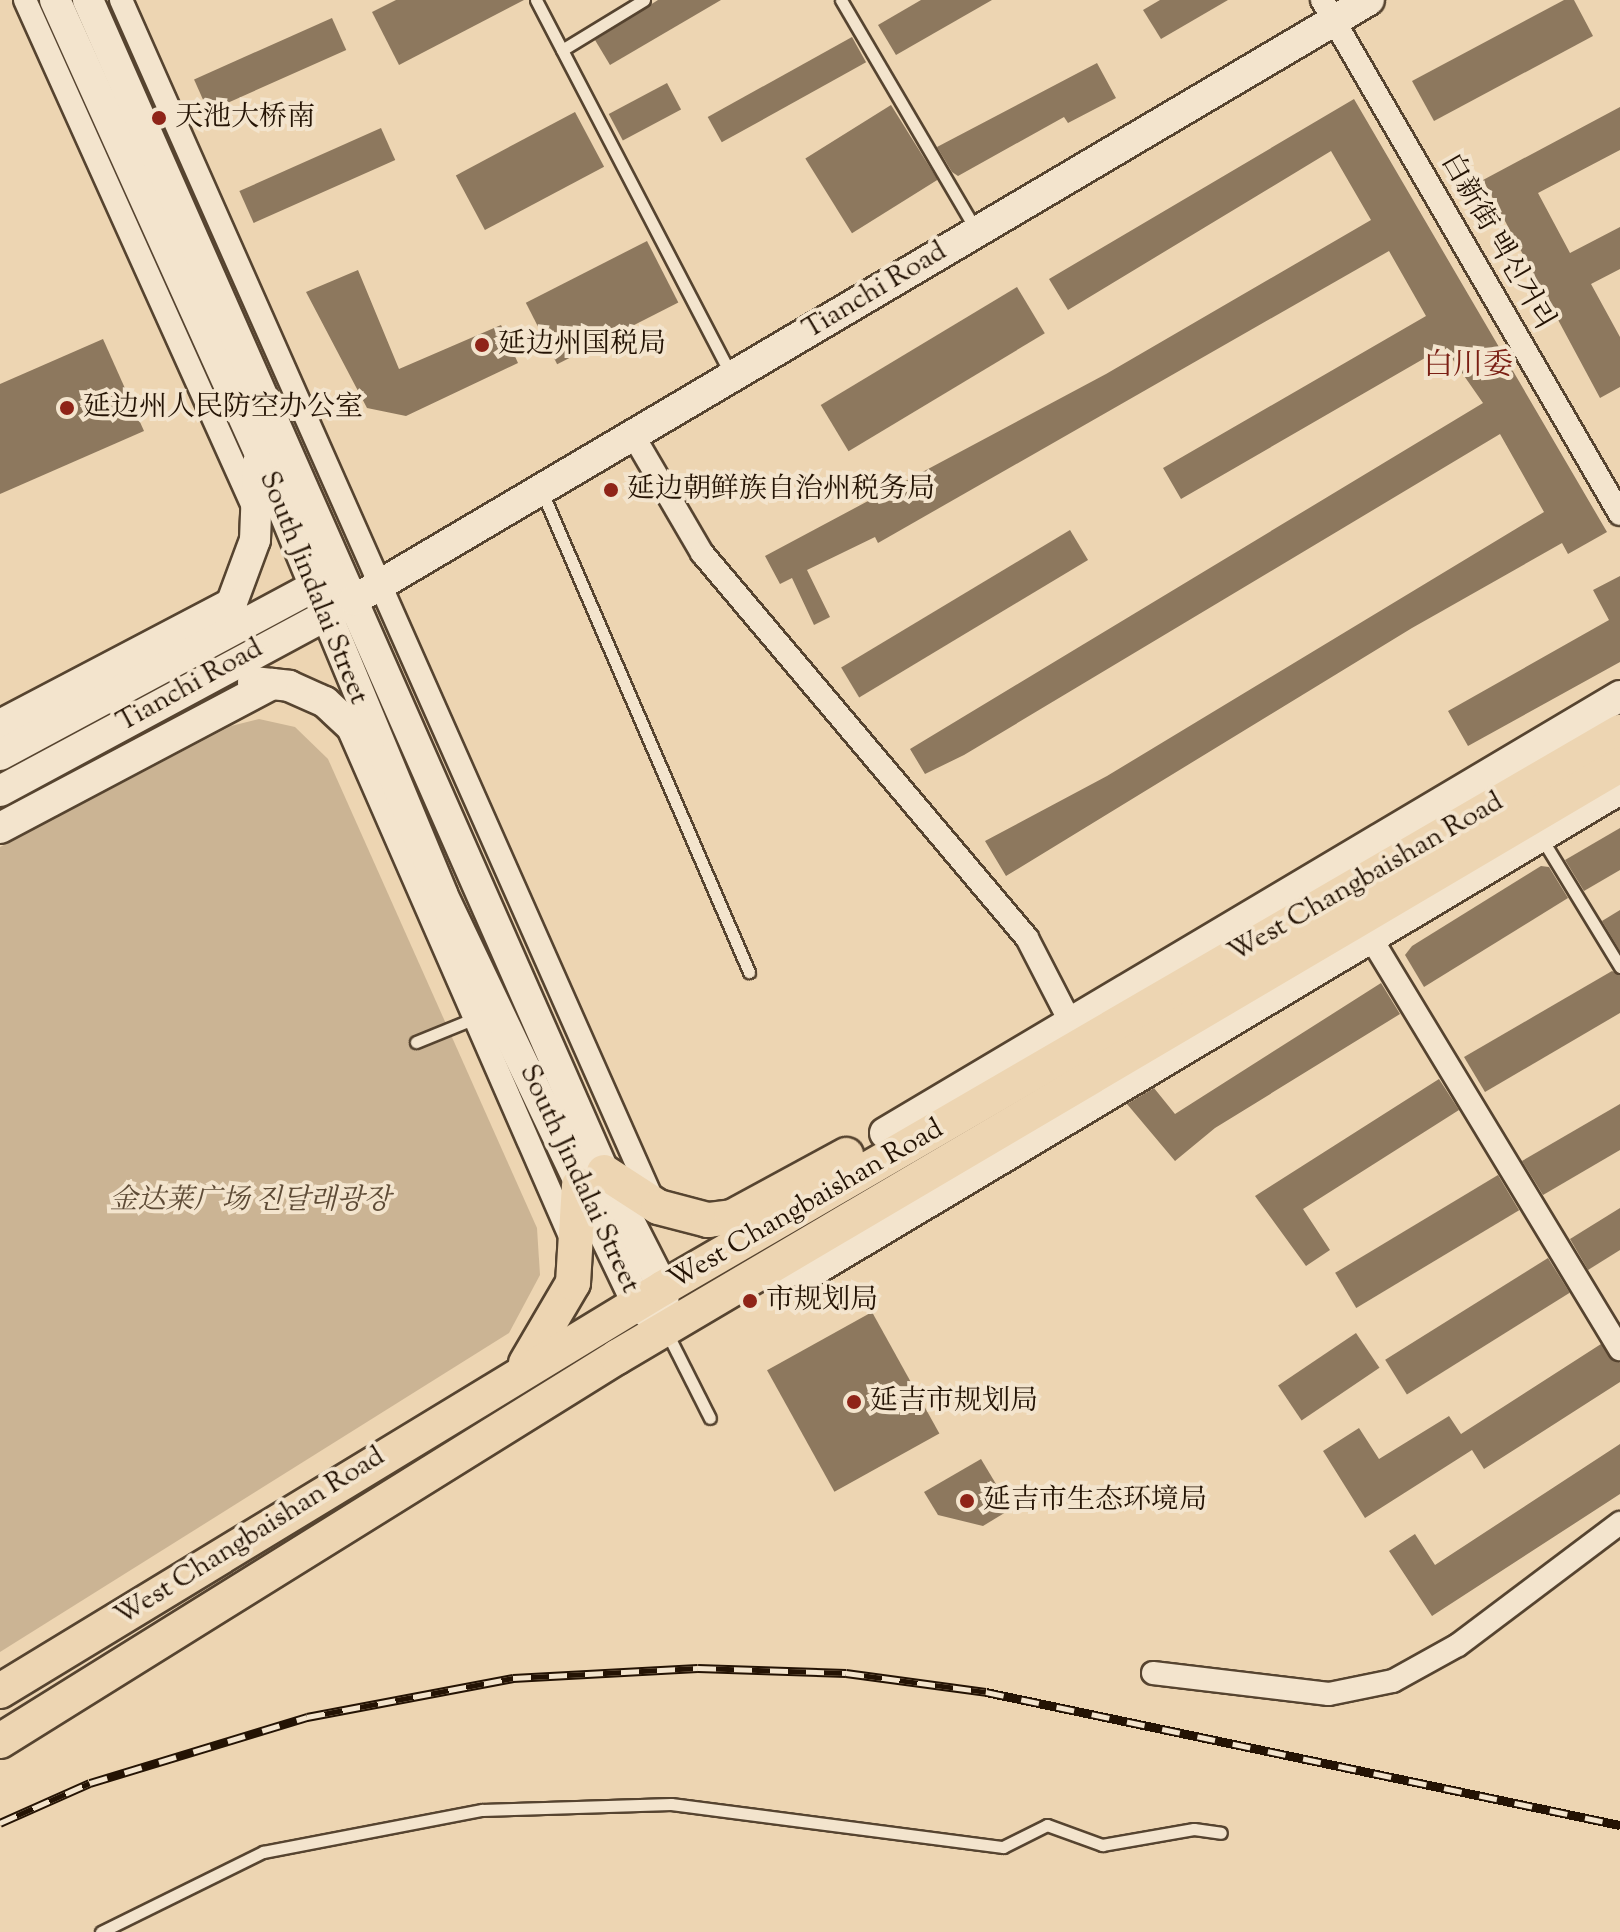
<!DOCTYPE html>
<html>
<head>
<meta charset="utf-8">
<style>
  body { margin:0 }
  #map { position:relative; width:1620px; height:1932px; overflow:hidden; background:#edd5b2; font-family:"Sorts Mill Goudy","Noto Serif SC","Noto Serif KR",serif }
  div>[style] { position:absolute }
  .green>* { inset:0; background:#cbb494 }
  .building>* { inset:0; background:#8d785e; transform-origin:0 0 }
  .roads { filter:drop-shadow(2px 0 #564430) drop-shadow(-2px 0 #564430) drop-shadow(0 2px #564430) drop-shadow(0 -2px #564430) }
  .lane>* { height:11px; margin:-5.5px; padding:0 5.5px; transform-origin:5.5px; border-radius:5.5px; background:#f3e4cd }
  .street>* { height:22px; margin:-11px; padding:0 11px; transform-origin:11px; border-radius:11px; background:#f3e4cd }
  .secondary>* { height:30px; margin:-15px; padding:0 15px; transform-origin:15px; border-radius:15px; background:#f3e4cd }
  .primary>* { height:34px; margin:-17px; padding:0 17px; transform-origin:17px; border-radius:17px; background:#edd5b2 }
  .rail>* { height:9px; margin-top:-4.5px; transform-origin:0; background:repeating-linear-gradient(90deg,#f3e4cd 0 18px,#241304 0 36px); box-sizing:border-box; border-block:2px solid #241304 }
  .dots>* { width:22px; height:22px; translate:-50% -50%; box-sizing:border-box; border:4px solid #f3e4cd; border-radius:50% }
  span { translate:-50% -50%; white-space:nowrap; text-align:center; line-height:1.15; -webkit-text-stroke:8px #f3e4cd; paint-order:stroke }
  .poi-label { font-size:28px; color:#241304 }
  .left { translate:0 -50%; text-align:left }
  .street-label { font-size:28px; color:#241304 }
  .park-label { font-size:28px; color:#5e4b36; font-style:italic }
  .neighbourhood-label { font-size:30px; color:#7a1f14 }
</style>
</head>
<body>
<div id="map">
  <div class="green">
    <i style="clip-path:polygon(259px 719px,295px 727px,328px 759px,537px 1228px,540px 1275px,509px 1333px,0 1652px,0 847px,231px 726px)"></i>
  </div>
  <div class="building">
    <i style="clip-path:polygon(396px 0,524px 0,399px 65px,372px 12px)"></i>
    <i style="clip-path:polygon(658px 0,721px 0,610px 65px,595px 40px)"></i>
    <i style="clip-path:polygon(921px 0,992px 0,896px 55px,878px 25px)"></i>
    <i style="clip-path:polygon(1160px 0,1228px 0,1161px 39px,1143px 10px)"></i>
    <i style="clip-path:polygon(1564px 0,1574px 0,1593px 36px,1434px 121px,1412px 81px)"></i>
    <i style="left:332px;top:18px;width:35px;height:151px;rotate:66deg"></i>
    <i style="left:852px;top:37px;width:29px;height:165px;rotate:61deg"></i>
    <i style="clip-path:polygon(1097px 63px,1116px 98px,1068px 123px,1064px 117px,958px 176px,952px 172px,937px 147px)"></i>
    <i style="left:667px;top:83px;width:30px;height:66px;rotate:62deg"></i>
    <i style="clip-path:polygon(1354px 99px,1607px 532px,1568px 554px,1562px 543px,1412px 628px,1006px 876px,985px 841px,1107px 776px,1544px 512px,1500px 434px,964px 755px,925px 774px,910px 749px,1483px 403px,1444px 347px,1181px 499px,1163px 468px,1426px 316px,1389px 251px,878px 543px,875px 537px,807px 570px,830px 617px,814px 625px,792px 578px,780px 584px,765px 556px,1106px 374px,1371px 220px,1331px 151px,1068px 310px,1049px 279px)"></i>
    <i style="left:891px;top:105px;width:88px;height:101px;rotate:58deg"></i>
    <i style="clip-path:polygon(1620px 107px,1620px 150px,1538px 193px,1570px 253px,1620px 227px,1620px 269px,1591px 284px,1620px 337px,1620px 387px,1600px 398px,1483px 180px)"></i>
    <i style="left:575px;top:112px;width:62px;height:135px;rotate:62deg"></i>
    <i style="left:381px;top:128px;width:35px;height:155px;rotate:66deg"></i>
    <i style="left:647px;top:241px;width:69px;height:136px;rotate:63deg"></i>
    <i style="clip-path:polygon(358px 270px,399px 369px,501px 325px,518px 363px,406px 416px,367px 408px,306px 292px)"></i>
    <i style="left:1017px;top:287px;width:54px;height:229px;rotate:59deg"></i>
    <i style="clip-path:polygon(103px 339px,144px 431px,0 494px,0 384px)"></i>
    <i style="left:1070px;top:530px;width:35px;height:267px;rotate:59deg"></i>
    <i style="clip-path:polygon(1620px 576px,1620px 662px,1468px 746px,1448px 711px,1609px 620px,1593px 590px)"></i>
    <i style="clip-path:polygon(1620px 828px,1620px 870px,1584px 891px,1565px 860px)"></i>
    <i style="clip-path:polygon(1541px 866px,1549px 867px,1568px 898px,1424px 987px,1405px 955px,1412px 946px)"></i>
    <i style="clip-path:polygon(1620px 910px,1620px 951px,1602px 921px)"></i>
    <i style="clip-path:polygon(1612px 971px,1620px 975px,1620px 1013px,1485px 1092px,1464px 1057px)"></i>
    <i style="clip-path:polygon(1381px 983px,1400px 1014px,1215px 1128px,1175px 1161px,1127px 1104px,1154px 1088px,1175px 1114px)"></i>
    <i style="clip-path:polygon(1439px 1079px,1459px 1110px,1303px 1209px,1330px 1250px,1306px 1266px,1255px 1196px)"></i>
    <i style="clip-path:polygon(1620px 1104px,1620px 1150px,1543px 1195px,1522px 1161px)"></i>
    <i style="left:1498px;top:1175px;width:41px;height:190px;rotate:59deg"></i>
    <i style="clip-path:polygon(1620px 1208px,1620px 1250px,1588px 1270px,1570px 1239px)"></i>
    <i style="left:1548px;top:1258px;width:41px;height:192px;rotate:58deg"></i>
    <i style="left:872px;top:1312px;width:139px;height:120px;rotate:61deg"></i>
    <i style="left:1356px;top:1333px;width:42px;height:94px;rotate:56deg"></i>
    <i style="clip-path:polygon(1601px 1344px,1620px 1363px,1620px 1382px,1484px 1469px,1472px 1450px,1365px 1518px,1323px 1451px,1359px 1428px,1379px 1459px,1449px 1416px,1461px 1434px)"></i>
    <i style="clip-path:polygon(1620px 1444px,1620px 1494px,1432px 1616px,1389px 1551px,1415px 1534px,1435px 1565px)"></i>
    <i style="clip-path:polygon(981px 1459px,1011px 1509px,983px 1526px,938px 1515px,924px 1492px)"></i>
  </div>
  <div class="roads">
    <div class="lane">
      <i style="left:536px;top:0;width:424px;rotate:62.5deg"></i>
      <i style="left:841px;top:0;width:267px;rotate:59.6deg"></i>
      <i style="left:562px;top:50px;width:96px;rotate:-31.4deg"></i>
      <i style="left:542px;top:492px;width:523px;rotate:66.67deg"></i>
      <i style="left:1542px;top:839px;width:150px;rotate:58.6deg"></i>
      <i style="left:416px;top:1042px;width:64px;rotate:-22.1deg"></i>
      <i style="left:667px;top:1333px;width:95px;rotate:63.2deg"></i>
      <i style="left:101px;top:1932px;width:181px;rotate:-26.3deg"></i>
      <i style="left:263px;top:1852px;width:223px;rotate:-10.9deg"></i>
      <i style="left:482px;top:1810px;width:189px;rotate:-1.8deg"></i>
      <i style="left:671px;top:1804px;width:335px;rotate:7.4deg"></i>
      <i style="left:1003px;top:1847px;width:49px;rotate:-26.6deg"></i>
      <i style="left:1047px;top:1825px;width:59px;rotate:20deg"></i>
      <i style="left:1102px;top:1845px;width:93px;rotate:-9.9deg"></i>
      <i style="left:1194px;top:1829px;width:27px;rotate:8deg"></i>
    </div>
    <div class="street">
      <i style="left:25px;top:0;width:563px;rotate:65.76deg"></i>
      <i style="left:121px;top:0;width:1310px;rotate:66.1deg"></i>
      <i style="left:1322px;top:0;width:594px;rotate:59.9deg"></i>
      <i style="left:633px;top:435px;width:137px;rotate:59.7deg"></i>
      <i style="left:702px;top:553px;width:504px;rotate:49.83deg"></i>
      <i style="left:1027px;top:938px;width:107px;rotate:62.7deg"></i>
      <i style="left:348px;top:728px;width:562px;rotate:66.4deg"></i>
      <i style="left:1363px;top:925px;width:496px;rotate:58.8deg"></i>
      <i style="left:1153px;top:1673px;width:177px;rotate:6.8deg"></i>
      <i style="left:1329px;top:1694px;width:65px;rotate:-11.5deg"></i>
      <i style="left:1393px;top:1681px;width:74px;rotate:-29deg"></i>
      <i style="left:1458px;top:1645px;width:203px;rotate:-37deg"></i>
    </div>
    <div class="secondary">
      <i style="left:55px;top:0;width:493px;rotate:65.7deg"></i>
      <i style="left:258px;top:449px;width:482px;rotate:67.5deg"></i>
      <i style="left:442px;top:894px;width:453px;rotate:64.5deg"></i>
      <i style="left:637px;top:1303px;width:38px;rotate:43deg"></i>
      <i style="left:88px;top:0;width:1281px;rotate:66.24deg"></i>
      <i style="left:604px;top:1172px;width:130px;rotate:63deg"></i>
      <i style="left:663px;top:1288px;width:23px;rotate:88deg"></i>
      <i style="left:225px;top:621px;width:86px;rotate:-69.7deg"></i>
      <i style="left:255px;top:540px;width:77px;rotate:-87.8deg"></i>
      <i style="left:253px;top:682px;width:36px;rotate:6deg"></i>
      <i style="left:289px;top:686px;width:39px;rotate:24deg"></i>
      <i style="left:325px;top:702px;width:60px;rotate:43deg"></i>
      <i style="left:0;top:725px;width:262px;rotate:-27.7deg"></i>
      <i style="left:0;top:755px;width:379px;rotate:-28.2deg"></i>
      <i style="left:0;top:791px;width:402px;rotate:-28.3deg"></i>
      <i style="left:354px;top:600px;width:1179px;rotate:-30.59deg"></i>
      <i style="left:0;top:828px;width:308px;rotate:-27.9deg"></i>
      <i style="left:885px;top:1133px;width:855px;rotate:-30.73deg"></i>
      <i style="left:761px;top:1273px;width:55px;rotate:-4.2deg"></i>
      <i style="left:816px;top:1269px;width:936px;rotate:-30.84deg"></i>
    </div>
    <div class="primary">
      <i style="left:604px;top:1172px;width:64px;rotate:32.9deg"></i>
      <i style="left:658px;top:1207px;width:52px;rotate:14.6deg"></i>
      <i style="left:708px;top:1220px;width:24px;rotate:-7deg"></i>
      <i style="left:732px;top:1217px;width:130px;rotate:-28.5deg"></i>
      <i style="left:526px;top:1363px;width:93px;rotate:-59.6deg"></i>
      <i style="left:573px;top:1283px;width:98px;rotate:-86.5deg"></i>
      <i style="left:0;top:1691px;width:776px;rotate:-31.29deg"></i>
      <i style="left:663px;top:1288px;width:1107px;rotate:-30.16deg"></i>
      <i style="left:0;top:1741px;width:727px;rotate:-31.9deg"></i>
      <i style="left:617px;top:1357px;width:1165px;rotate:-30.55deg"></i>
    </div>
  </div>
  <div class="rail">
    <i style="left:0;top:1823px;width:98px;rotate:-24deg"></i>
    <i style="left:90px;top:1783px;width:227px;rotate:-16.9deg"></i>
    <i style="left:307px;top:1717px;width:210px;rotate:-10.7deg"></i>
    <i style="left:513px;top:1678px;width:185px;rotate:-3.1deg"></i>
    <i style="left:698px;top:1668px;width:148px;rotate:1.9deg"></i>
    <i style="left:846px;top:1673px;width:141px;rotate:7.7deg"></i>
    <i style="left:986px;top:1692px;width:648px;rotate:11.85deg"></i>
  </div>
  <div class="dots">
    <i style="left:159px;top:118px;background:#8f2418"></i>
    <i style="left:482px;top:345px;background:#8f2418"></i>
    <i style="left:67px;top:408px;background:#8f2418"></i>
    <i style="left:611px;top:490px;background:#8f2418"></i>
    <i style="left:750px;top:1301px;background:#8f2418"></i>
    <i style="left:854px;top:1402px;background:#8f2418"></i>
    <i style="left:967px;top:1501px;background:#8f2418"></i>
  </div>
  <div class="poi-label">
    <span class="left" style="left:175px;top:118px">天池大桥南</span>
    <span class="left" style="left:498px;top:345px">延边州国税局</span>
    <span class="left" style="left:83px;top:408px">延边州人民防空办公室</span>
    <span class="left" style="left:627px;top:490px">延边朝鲜族自治州税务局</span>
    <span class="left" style="left:766px;top:1301px">市规划局</span>
    <span class="left" style="left:870px;top:1402px">延吉市规划局</span>
    <span class="left" style="left:983px;top:1501px">延吉市生态环境局</span>
  </div>
  <div class="street-label">
    <span style="left:1497px;top:242px;rotate:60deg">白新街 백신거리</span>
    <span style="left:875px;top:291px;rotate:-31deg">Tianchi Road</span>
    <span style="left:313px;top:588px;rotate:68deg">South Jindalai Street</span>
    <span style="left:190px;top:686px;rotate:-29deg">Tianchi Road</span>
    <span style="left:1366px;top:878px;rotate:-30deg">West Changbaishan Road</span>
    <span style="left:579px;top:1179px;rotate:65deg">South Jindalai Street</span>
    <span style="left:806px;top:1205px;rotate:-30deg">West Changbaishan Road</span>
    <span style="left:250px;top:1537px;rotate:-32deg">West Changbaishan Road</span>
  </div>
  <div class="park-label">
    <span style="left:250px;top:1201px">金达莱广场 진달래광장</span>
  </div>
  <div class="neighbourhood-label">
    <span style="left:1468px;top:367px">白川委</span>
  </div>
</div>
</body>
</html>
